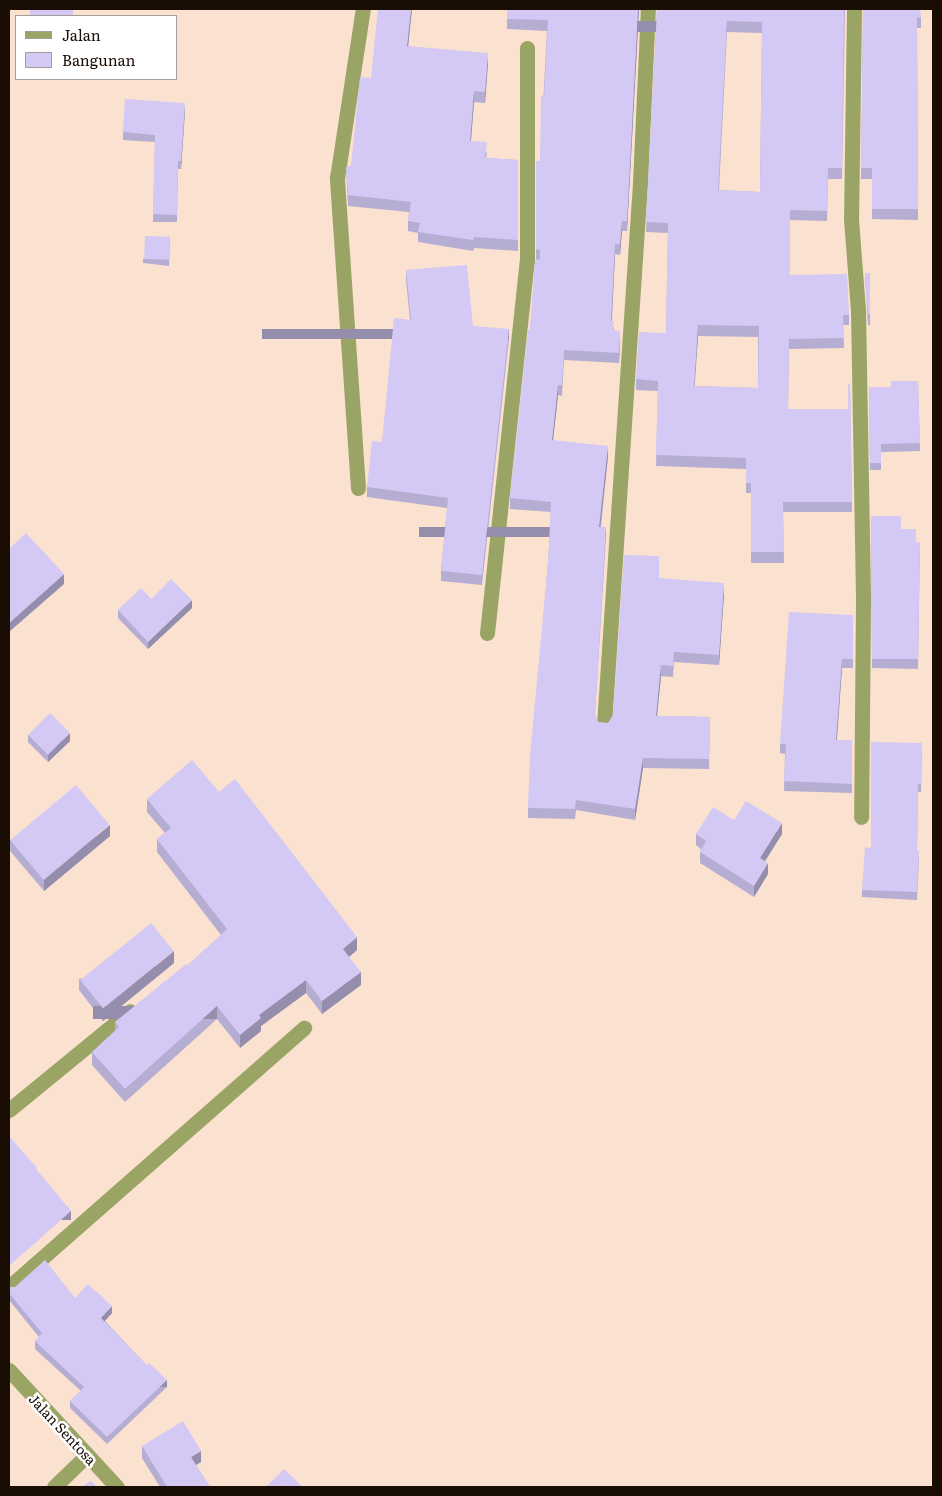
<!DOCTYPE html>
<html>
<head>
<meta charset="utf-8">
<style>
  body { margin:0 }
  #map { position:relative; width:942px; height:1496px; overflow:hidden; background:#fbe1d0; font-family:Literata,serif }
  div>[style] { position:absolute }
  .minor>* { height:15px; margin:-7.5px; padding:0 7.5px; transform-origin:7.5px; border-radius:7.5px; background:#9aa464 }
  .wall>* { inset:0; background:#b5add2 }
  .shaded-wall>* { inset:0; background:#948dab; transform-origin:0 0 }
  .building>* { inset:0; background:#d3c9f4; transform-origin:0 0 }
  span { translate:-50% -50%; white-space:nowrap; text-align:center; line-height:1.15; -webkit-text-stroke:5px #fff; paint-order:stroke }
  .street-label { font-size:14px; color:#1a0d04 }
  .frame { position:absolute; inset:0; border:10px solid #1a0d04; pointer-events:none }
  .legend { position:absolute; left:15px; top:15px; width:162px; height:65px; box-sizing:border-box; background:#fff; border:1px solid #a39e9b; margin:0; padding:6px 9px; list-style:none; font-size:15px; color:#1a0d04 }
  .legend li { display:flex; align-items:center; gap:10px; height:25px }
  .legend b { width:25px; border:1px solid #a39e9b }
</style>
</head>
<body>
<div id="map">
  <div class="minor">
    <i style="left:854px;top:9px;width:210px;rotate:90.8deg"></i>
    <i style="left:851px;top:219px;width:91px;rotate:85.6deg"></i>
    <i style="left:858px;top:310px;width:294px;rotate:89deg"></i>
    <i style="left:863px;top:604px;width:213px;rotate:90.5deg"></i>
    <i style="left:358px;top:488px;width:311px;rotate:-93.9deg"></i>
    <i style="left:337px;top:178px;width:171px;rotate:-81.3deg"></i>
    <i style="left:487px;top:633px;width:374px;rotate:-83.9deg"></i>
    <i style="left:527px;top:261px;width:213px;rotate:-90deg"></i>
    <i style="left:604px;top:725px;width:543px;rotate:-86.2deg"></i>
    <i style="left:640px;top:183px;width:174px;rotate:-87.4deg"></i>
    <i style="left:9px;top:1110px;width:156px;rotate:-39.3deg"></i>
    <i style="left:9px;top:1287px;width:393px;rotate:-41.3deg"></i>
    <i style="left:9px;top:1370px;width:159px;rotate:47.3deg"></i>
    <i style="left:54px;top:1487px;width:46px;rotate:-44.1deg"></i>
  </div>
  <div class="wall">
    <i style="clip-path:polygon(412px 9px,408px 46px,488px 63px,485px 103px,474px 102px,471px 141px,487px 153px,486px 158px,518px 160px,518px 251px,474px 248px,473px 251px,418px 242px,418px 233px,408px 231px,408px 221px,409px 212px,348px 206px,346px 168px,351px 166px,371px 78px)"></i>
    <i style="clip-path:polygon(507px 9px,639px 9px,627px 231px,622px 231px,620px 255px,615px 254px,612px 321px,614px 330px,620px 341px,619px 363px,564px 360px,562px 396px,558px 395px,553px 440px,608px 456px,601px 527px,606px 537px,595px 715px,598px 722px,608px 723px,613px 715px,659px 578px,724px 594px,719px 665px,674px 662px,673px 677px,661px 676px,657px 716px,710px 717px,709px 769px,643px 768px,635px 820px,576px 810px,575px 819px,528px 818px,528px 808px,548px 563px,551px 512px,510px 509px,510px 498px,530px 330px,536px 260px,536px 161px,540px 161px,547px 31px,507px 29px)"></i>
    <i style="clip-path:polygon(evenodd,657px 9px,845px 9px,842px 179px,828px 179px,827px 221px,790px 220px,790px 275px,849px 315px,849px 325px,843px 325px,844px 348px,789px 349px,788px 409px,848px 409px,850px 384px,852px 512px,783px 512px,784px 563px,751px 563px,751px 493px,746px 493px,746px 469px,656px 466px,658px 391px,636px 390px,636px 379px,666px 333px,668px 233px,646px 232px,657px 9px,727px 32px,762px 33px,760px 192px,719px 190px,727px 32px,657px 9px,698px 336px,758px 337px,758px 388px,694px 386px,698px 336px)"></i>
    <i style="clip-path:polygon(863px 9px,921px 17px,921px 28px,917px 28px,918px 220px,872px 219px,872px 179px,861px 179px)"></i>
    <i style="clip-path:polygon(185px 110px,181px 169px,178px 169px,177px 222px,153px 222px,155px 142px,123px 140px,123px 132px)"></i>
    <i style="clip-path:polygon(170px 241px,169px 266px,143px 263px,143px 259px)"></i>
    <i style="clip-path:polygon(406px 270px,473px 326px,509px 339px,482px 585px,441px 581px,441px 571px,447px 508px,367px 497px,367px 487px,382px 442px,410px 320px,406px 280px)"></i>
    <i style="clip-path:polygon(865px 273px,870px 273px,870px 325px,868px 325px)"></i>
    <i style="clip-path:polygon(918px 381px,920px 451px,881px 452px,881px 470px,870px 470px,869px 387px,891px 387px)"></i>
    <i style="clip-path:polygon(871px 516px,901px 529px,916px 542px,920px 542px,918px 669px,872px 668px)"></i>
    <i style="clip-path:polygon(151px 599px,192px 608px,148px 649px,118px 618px,118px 610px)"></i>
    <i style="clip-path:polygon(853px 615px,853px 668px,842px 668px,837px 740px,852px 740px,852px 793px,784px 791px,785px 754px,780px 753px,780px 744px)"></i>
    <i style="clip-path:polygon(28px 735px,70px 741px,48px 762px,28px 742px)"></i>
    <i style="clip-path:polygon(922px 743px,921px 792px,918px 792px,917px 850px,919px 858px,917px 900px,862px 897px,862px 890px)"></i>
    <i style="clip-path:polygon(147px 799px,357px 950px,349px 957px,361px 985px,322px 1014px,306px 993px,261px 1026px,261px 1031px,240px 1048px,217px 1019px,125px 1102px,92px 1065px,92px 1052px,115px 1031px,115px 1022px,187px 966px,221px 935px,157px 852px,157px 839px,165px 833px,147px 812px)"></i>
    <i style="clip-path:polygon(734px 820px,782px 834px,765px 861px,768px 874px,754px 897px,700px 863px,700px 852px,701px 849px,696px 845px,696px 834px)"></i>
    <i style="clip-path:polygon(110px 836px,44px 891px,10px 851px,10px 840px)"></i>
    <i style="clip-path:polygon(174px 963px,103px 1021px,79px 990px,79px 979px)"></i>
    <i style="clip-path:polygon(9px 1293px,75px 1298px,112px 1313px,105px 1321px,167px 1387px,107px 1444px,70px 1408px,70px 1401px,81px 1391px,35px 1349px,35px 1341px,39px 1337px,9px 1300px)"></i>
    <i style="clip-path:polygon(142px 1446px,201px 1462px,196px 1465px,210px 1487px,160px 1487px,142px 1458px)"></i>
  </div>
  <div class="shaded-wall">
    <i style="clip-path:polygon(411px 9px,412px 9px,407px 57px,407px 46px)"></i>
    <i style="clip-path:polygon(638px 9px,639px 9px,627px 231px,627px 221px)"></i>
    <i style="left:727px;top:21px;width:11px;height:169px;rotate:90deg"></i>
    <i style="clip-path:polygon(488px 53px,488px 63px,485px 103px,485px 92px)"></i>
    <i style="clip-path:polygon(474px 91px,474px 102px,470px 151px,470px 141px)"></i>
    <i style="clip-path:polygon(185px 103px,185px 110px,181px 169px,181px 161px)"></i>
    <i style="clip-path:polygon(622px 221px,622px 231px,620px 255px,620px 244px)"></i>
    <i style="clip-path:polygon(615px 244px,615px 254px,611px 331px,611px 321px)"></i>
    <i style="clip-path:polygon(698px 325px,698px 336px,694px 396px,694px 386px)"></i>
    <i style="left:509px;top:329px;width:10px;height:247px;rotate:90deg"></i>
    <i style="clip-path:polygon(620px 331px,620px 341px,619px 363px,619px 353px)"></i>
    <i style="clip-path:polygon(558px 385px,558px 395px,552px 450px,552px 440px)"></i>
    <i style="clip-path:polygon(608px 446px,608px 456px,599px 537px,599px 527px)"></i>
    <i style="left:606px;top:527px;width:10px;height:187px;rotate:90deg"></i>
    <i style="clip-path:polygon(64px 574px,64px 584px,9px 632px,9px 623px)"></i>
    <i style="clip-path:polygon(724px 583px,724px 594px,719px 665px,719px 655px)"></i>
    <i style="clip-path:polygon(192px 600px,192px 608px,148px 649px,148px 642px)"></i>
    <i style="clip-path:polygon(842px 659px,842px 668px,836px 749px,836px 740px)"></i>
    <i style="clip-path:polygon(661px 665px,661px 676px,656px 726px,656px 716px)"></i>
    <i style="clip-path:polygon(70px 733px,70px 741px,48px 762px,48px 755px)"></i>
    <i style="clip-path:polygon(643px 758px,643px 768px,635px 820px,635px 809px)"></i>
    <i style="clip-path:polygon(782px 823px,782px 834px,760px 869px,760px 858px)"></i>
    <i style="clip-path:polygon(110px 825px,110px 836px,44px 891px,44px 880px)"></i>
    <i style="clip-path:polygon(768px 863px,768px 874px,754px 897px,754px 886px)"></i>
    <i style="clip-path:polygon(357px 937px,357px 950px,343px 962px,343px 949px)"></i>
    <i style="clip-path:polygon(174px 951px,174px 963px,103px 1021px,103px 1009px)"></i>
    <i style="clip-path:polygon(361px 972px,361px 985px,322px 1014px,322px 1001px)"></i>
    <i style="clip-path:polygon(306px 980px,306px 993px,261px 1026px,261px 1031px,240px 1048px,240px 1035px,259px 1015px)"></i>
    <i style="left:217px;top:1006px;width:13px;height:124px;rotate:90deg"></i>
    <i style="left:71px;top:1211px;width:9px;height:83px;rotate:90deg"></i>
    <i style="clip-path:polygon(112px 1306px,112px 1313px,101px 1325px,101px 1318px)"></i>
    <i style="left:167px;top:1380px;width:7px;height:83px;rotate:90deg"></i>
    <i style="clip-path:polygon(201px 1451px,201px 1462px,191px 1468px,191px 1457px)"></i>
  </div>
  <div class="building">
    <i style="left:30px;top:9px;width:43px;height:7px"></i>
    <i style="clip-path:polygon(378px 9px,411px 9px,407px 46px,488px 53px,485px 92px,474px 91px,470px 141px,487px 142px,485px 158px,518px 160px,518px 240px,474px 237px,473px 240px,418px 232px,420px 223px,408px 221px,411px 202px,348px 195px,346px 168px,347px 166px,351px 166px,360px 77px,371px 78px)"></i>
    <i style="clip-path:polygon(507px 9px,638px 9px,627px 221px,622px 221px,620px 244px,615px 244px,611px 321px,614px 321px,613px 330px,620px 331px,619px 353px,564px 350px,562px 385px,558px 385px,552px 440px,608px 446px,599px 527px,606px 527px,595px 714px,598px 722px,608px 723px,613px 715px,624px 555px,659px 556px,659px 578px,724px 583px,719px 655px,674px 652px,673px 666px,661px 665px,656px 716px,710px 717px,709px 759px,643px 758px,635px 809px,576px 800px,575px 809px,528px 808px,530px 756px,548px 563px,551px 502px,510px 498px,528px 330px,530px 330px,535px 260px,540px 259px,540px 250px,536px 249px,536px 161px,540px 161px,541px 96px,544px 96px,548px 20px,507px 19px)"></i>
    <i style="clip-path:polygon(evenodd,657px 9px,844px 9px,842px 168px,828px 168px,827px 211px,790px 210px,790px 275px,847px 274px,849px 315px,843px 315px,844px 338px,789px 339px,788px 409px,848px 409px,848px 384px,850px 384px,852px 502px,783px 502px,784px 552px,751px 552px,751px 483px,746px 483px,746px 458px,656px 455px,658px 381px,636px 379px,639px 332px,666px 333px,668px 223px,646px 222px,657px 9px,727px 21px,762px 22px,760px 192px,718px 190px,727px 21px,657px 9px,698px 325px,759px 326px,758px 388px,694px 386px,698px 325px)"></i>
    <i style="clip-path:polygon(863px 9px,920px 9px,921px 17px,917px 18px,918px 209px,872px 209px,872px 168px,861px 168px)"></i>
    <i style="clip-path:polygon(125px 99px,185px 103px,181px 161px,178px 161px,177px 215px,153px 214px,155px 135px,123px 132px)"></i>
    <i style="left:145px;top:236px;width:25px;height:23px;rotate:2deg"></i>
    <i style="clip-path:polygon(467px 265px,473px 326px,509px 329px,482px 575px,441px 571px,448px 498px,367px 487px,372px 441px,382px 442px,394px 318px,411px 320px,406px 270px)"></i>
    <i style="clip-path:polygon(865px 273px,870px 273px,870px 314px,868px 314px)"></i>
    <i style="clip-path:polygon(891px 381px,918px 381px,920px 443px,881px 444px,881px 463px,870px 463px,869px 387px,891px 387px)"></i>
    <i style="clip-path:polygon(871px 516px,901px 516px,901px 529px,916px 529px,916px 542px,920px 542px,918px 659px,872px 659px)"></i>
    <i style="clip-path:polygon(26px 533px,64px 574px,9px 623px,9px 549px)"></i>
    <i style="clip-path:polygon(171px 579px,192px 600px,148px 642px,118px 610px,141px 588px,151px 599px)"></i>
    <i style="clip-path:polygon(789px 612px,853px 615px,853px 659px,842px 659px,836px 740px,852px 740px,852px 784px,784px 781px,786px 744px,780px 744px)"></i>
    <i style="left:50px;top:713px;width:28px;height:31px;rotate:45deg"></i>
    <i style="clip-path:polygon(871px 742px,922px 743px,921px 784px,918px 784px,917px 850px,919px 850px,917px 892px,862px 890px,865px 847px,871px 848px)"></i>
    <i style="clip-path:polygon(192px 760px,219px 792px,235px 779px,357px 937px,343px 949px,361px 972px,322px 1001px,306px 980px,259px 1015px,261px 1018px,240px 1035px,217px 1006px,125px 1089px,92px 1052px,119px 1027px,115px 1022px,186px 964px,187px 966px,227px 929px,157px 839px,171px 828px,147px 799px)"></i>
    <i style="left:76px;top:785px;width:52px;height:86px;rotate:50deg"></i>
    <i style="clip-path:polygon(746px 801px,782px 823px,760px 858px,768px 863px,754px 886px,700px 852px,706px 841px,696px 834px,713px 807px,734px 820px)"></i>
    <i style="left:151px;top:923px;width:36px;height:91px;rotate:51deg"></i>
    <i style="clip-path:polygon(9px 1136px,37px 1168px,36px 1169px,71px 1211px,9px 1266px)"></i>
    <i style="clip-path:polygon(45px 1260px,75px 1298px,88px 1284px,112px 1306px,101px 1318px,147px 1365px,149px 1363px,167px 1380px,107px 1437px,70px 1401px,84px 1387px,35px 1341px,42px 1333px,9px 1293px,9px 1287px,15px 1287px)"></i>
    <i style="clip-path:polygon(183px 1421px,201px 1451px,191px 1457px,210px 1487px,167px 1487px,142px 1446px)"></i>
    <i style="clip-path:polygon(284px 1469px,303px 1487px,266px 1487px)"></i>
    <i style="clip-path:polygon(91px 1481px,97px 1487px,81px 1487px)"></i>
  </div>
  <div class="street-label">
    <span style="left:63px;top:1429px;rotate:47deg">Jalan Sentosa</span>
  </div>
  <div class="frame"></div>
  <ul class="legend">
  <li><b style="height:6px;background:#9aa464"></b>Jalan</li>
  <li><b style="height:14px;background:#d3c9f4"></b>Bangunan</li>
  </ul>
</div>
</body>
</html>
